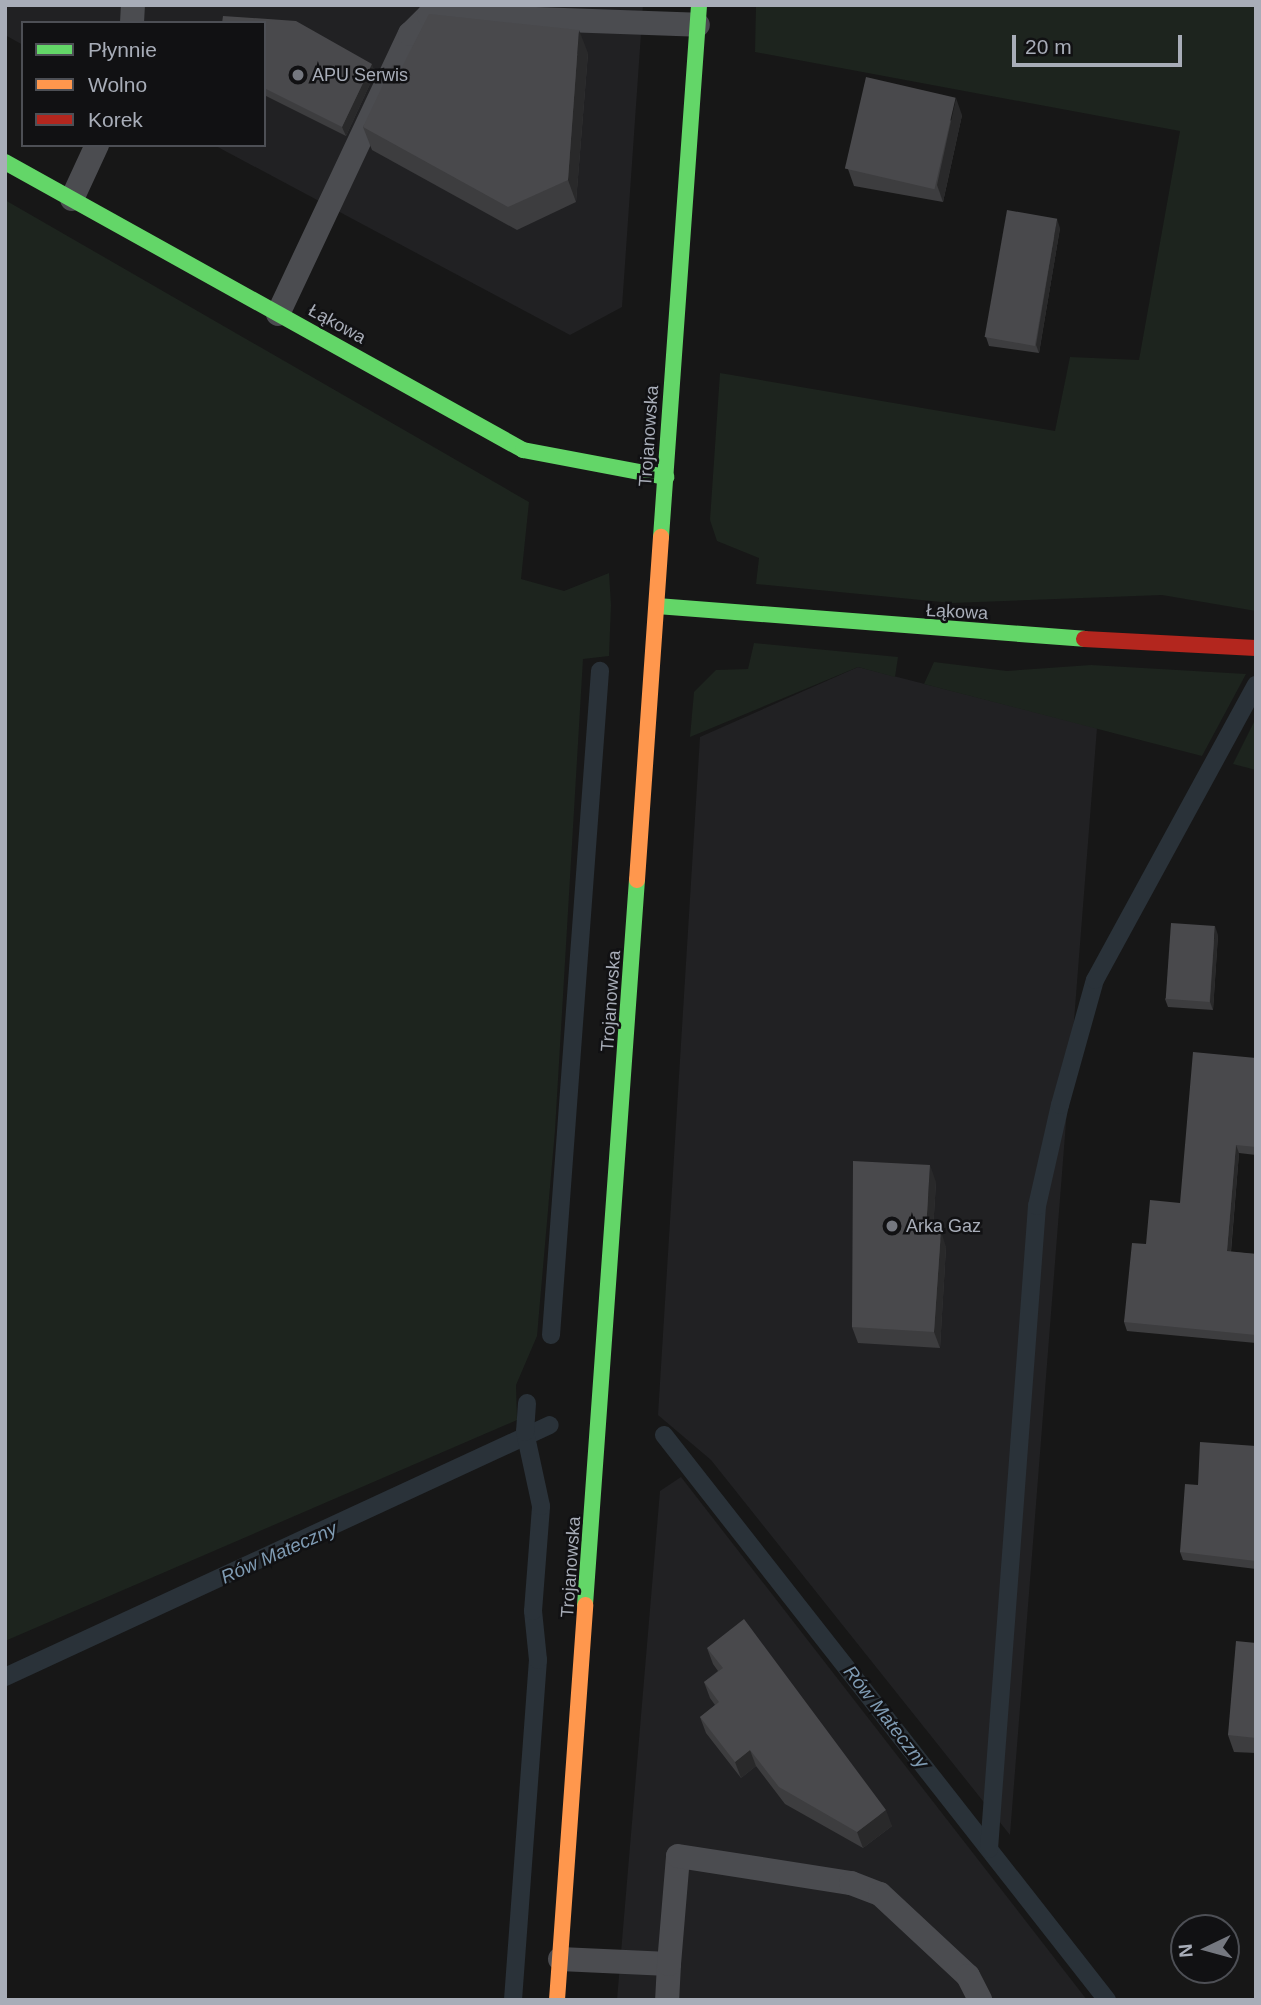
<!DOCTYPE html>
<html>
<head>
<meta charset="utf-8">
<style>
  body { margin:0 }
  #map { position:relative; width:1261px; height:2005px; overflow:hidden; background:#171717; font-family:Arial,sans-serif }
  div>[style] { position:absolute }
  .built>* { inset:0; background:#212123 }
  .green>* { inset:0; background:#1d241e }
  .stream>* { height:18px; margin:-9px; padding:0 9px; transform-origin:9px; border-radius:9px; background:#2a3239 }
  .lane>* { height:24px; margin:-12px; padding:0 12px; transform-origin:12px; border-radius:12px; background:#4b4c50 }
  .fast>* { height:16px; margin:-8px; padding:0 8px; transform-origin:8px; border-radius:8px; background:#63d668 }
  .slow>* { height:16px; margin:-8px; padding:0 8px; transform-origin:8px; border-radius:8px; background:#ff974d }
  .jam>* { height:16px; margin:-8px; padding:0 8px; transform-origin:8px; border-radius:8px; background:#b3261e }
  .wall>* { inset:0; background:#3d3d3f }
  .shaded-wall>* { inset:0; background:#29292a }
  .building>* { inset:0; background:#49494c; transform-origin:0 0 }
  .dots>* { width:19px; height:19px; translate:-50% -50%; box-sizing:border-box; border:4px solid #111113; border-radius:50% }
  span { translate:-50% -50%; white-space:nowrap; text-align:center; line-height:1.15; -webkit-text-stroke:5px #111113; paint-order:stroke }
  .poi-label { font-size:18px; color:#a8adb8 }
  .left { translate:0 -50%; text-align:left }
  .street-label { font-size:18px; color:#a8adb8 }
  .water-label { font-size:19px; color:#7f9bb3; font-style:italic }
  .frame { position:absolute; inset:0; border:7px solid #a8adb8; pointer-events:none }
  .legend { position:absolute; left:21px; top:21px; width:245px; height:126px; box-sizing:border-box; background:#111113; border:2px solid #4d4f55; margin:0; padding:9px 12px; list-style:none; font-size:21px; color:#a8adb8 }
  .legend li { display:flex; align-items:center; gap:14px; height:35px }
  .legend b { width:35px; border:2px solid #4d4f55 }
  .north { position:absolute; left:1170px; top:1914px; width:70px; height:70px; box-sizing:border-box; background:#111113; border:2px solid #4d4f55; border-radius:50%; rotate:265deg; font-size:19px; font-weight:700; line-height:28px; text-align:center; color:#a8adb8 }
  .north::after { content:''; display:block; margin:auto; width:24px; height:32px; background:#757880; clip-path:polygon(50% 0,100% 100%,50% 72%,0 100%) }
  .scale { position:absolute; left:1012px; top:35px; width:170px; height:32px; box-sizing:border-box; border:4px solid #a8adb8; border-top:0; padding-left:9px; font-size:21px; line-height:24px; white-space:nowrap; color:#a8adb8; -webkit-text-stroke:5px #111113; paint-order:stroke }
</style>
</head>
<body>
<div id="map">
  <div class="built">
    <i style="clip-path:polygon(5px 5px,643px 5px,622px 307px,570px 335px,214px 145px,264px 145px,264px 23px,23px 23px,23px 45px,5px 35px)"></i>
    <i style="clip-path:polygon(858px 667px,1097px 728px,1010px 1835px,711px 1460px,658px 1415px,700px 737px)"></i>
    <i style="clip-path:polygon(681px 1477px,1087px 2000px,617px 2000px,660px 1491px)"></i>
  </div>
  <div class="green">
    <i style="clip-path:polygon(756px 5px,1256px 5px,1256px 611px,1162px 595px,952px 603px,756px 584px,759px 558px,717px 541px,710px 520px,720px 373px,1055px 431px,1070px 357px,1139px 360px,1180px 131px,755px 52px)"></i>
    <i style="clip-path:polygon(5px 200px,529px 502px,521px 579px,564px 591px,609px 573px,611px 605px,609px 656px,583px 659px,555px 1130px,537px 1336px,516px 1385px,517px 1420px,5px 1641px)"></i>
    <i style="clip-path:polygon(754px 643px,898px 657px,895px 677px,858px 667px,690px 737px,694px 692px,716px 670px,748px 669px)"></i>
    <i style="clip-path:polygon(934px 662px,1007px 671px,1091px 665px,1246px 674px,1202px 756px,924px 684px)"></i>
    <i style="clip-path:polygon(1256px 718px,1256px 770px,1233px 764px)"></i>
  </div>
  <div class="stream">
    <i style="left:551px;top:1335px;width:666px;rotate:-85.78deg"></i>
    <i style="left:664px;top:1435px;width:718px;rotate:51.9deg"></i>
    <i style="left:5px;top:1677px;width:600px;rotate:-24.82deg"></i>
    <i style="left:989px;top:1849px;width:645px;rotate:-85.73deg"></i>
    <i style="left:1037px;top:1206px;width:104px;rotate:-77.2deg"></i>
    <i style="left:1060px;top:1105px;width:130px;rotate:-74.4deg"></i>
    <i style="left:1095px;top:980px;width:336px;rotate:-61.4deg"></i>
    <i style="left:513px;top:2000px;width:341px;rotate:-85.8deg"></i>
    <i style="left:538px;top:1660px;width:49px;rotate:-95.8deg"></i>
    <i style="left:533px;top:1611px;width:105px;rotate:-85.6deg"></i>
    <i style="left:541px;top:1506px;width:76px;rotate:-102.2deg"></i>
    <i style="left:525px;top:1432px;width:29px;rotate:-86deg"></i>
  </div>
  <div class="lane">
    <i style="left:132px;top:23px;width:18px;rotate:-87deg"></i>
    <i style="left:72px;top:199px;width:60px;rotate:-65.2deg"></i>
    <i style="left:278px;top:314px;width:310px;rotate:-64.8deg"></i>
    <i style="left:410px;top:34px;width:27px;rotate:-45deg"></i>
    <i style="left:429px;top:15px;width:269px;rotate:2.1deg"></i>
    <i style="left:560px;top:1959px;width:109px;rotate:2.6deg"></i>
    <i style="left:669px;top:1964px;width:36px;rotate:93deg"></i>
    <i style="left:669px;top:1964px;width:108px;rotate:-85.2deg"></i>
    <i style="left:678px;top:1856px;width:175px;rotate:8.9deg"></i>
    <i style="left:851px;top:1883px;width:31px;rotate:21deg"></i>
    <i style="left:880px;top:1894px;width:120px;rotate:43deg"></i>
    <i style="left:968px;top:1976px;width:27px;rotate:63deg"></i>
  </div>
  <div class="fast">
    <i style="left:5px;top:162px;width:593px;rotate:29.07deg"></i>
    <i style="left:523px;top:450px;width:146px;rotate:10.7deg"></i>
    <i style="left:661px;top:537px;width:533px;rotate:-85.91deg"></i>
    <i style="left:657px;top:606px;width:428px;rotate:4.4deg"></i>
    <i style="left:585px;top:1605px;width:727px;rotate:-85.9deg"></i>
  </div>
  <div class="slow">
    <i style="left:637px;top:880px;width:344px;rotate:-86deg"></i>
    <i style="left:557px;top:2000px;width:396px;rotate:-85.9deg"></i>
  </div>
  <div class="jam">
    <i style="left:1084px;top:639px;width:172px;rotate:3deg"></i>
  </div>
  <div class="wall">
    <i style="clip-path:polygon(264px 23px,375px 73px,346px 136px,264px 95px)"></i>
    <i style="clip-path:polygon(588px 53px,576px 202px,517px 230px,372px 150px,363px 127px,401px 69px)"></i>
    <i style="clip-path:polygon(962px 115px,943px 202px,854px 186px,848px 169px)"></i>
    <i style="clip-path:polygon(1060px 228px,1039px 353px,989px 346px,986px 337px)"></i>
    <i style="clip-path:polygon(1218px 935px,1213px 1010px,1168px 1007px,1165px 999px)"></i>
    <i style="clip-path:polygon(1256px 1058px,1256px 1155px,1239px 1153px,1231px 1252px,1256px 1254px,1256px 1343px,1127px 1331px,1124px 1322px,1146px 1244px,1180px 1203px)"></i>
    <i style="clip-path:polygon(936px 1182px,933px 1230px,946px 1247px,940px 1348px,858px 1343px,852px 1327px)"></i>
    <i style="clip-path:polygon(1256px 1446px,1256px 1569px,1183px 1560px,1180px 1552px,1198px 1485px)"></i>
    <i style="clip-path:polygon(1256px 1643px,1256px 1753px,1234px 1752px,1228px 1735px)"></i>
    <i style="clip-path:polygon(707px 1648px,892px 1826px,863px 1848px,785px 1804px,756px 1766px,741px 1778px,706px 1733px,700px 1717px,715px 1705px,710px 1698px,704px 1682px,718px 1671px,713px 1664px)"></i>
  </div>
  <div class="shaded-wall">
    <i style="clip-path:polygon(579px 30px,588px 53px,576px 202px,568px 180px)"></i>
    <i style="clip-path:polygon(372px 64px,375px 73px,346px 136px,342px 127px)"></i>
    <i style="clip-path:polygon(956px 98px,962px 115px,943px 202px,937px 185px)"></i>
    <i style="clip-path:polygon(1057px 219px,1060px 228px,1039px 353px,1036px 345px)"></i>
    <i style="clip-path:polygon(1215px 926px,1218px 935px,1213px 1010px,1210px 1002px)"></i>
    <i style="clip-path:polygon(1236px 1145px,1239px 1153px,1230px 1260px,1227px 1251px)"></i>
    <i style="clip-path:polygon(930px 1165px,936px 1182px,932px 1246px,926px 1230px)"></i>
    <i style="clip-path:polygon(941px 1231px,946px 1247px,940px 1348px,934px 1332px)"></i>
    <i style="clip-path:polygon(750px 1750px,756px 1766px,741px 1778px,735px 1762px)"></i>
    <i style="clip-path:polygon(886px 1810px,892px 1826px,863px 1848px,857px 1832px)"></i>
  </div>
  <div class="building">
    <i style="clip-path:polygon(429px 14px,579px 30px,568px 180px,508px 207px,363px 127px,393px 64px,401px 69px)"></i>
    <i style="clip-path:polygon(223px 16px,296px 21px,372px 64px,342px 127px,264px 88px,264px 23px,222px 23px)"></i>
    <i style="left:866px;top:77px;width:92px;height:94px;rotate:13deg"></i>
    <i style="left:1007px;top:210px;width:51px;height:129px;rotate:10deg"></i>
    <i style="left:1171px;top:923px;width:44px;height:76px;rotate:4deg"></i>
    <i style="clip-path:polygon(1193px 1052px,1256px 1058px,1256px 1147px,1236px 1145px,1227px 1251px,1256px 1254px,1256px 1335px,1124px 1322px,1132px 1243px,1146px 1244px,1150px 1200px,1180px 1203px)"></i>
    <i style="clip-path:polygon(853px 1161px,930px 1165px,926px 1230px,941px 1231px,934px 1332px,852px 1327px)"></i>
    <i style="clip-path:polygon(1200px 1442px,1256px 1446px,1256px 1561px,1180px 1552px,1185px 1484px,1198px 1485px)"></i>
    <i style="clip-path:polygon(744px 1619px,886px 1810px,857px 1832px,779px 1787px,750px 1750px,735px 1762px,700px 1717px,719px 1702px,704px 1682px,723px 1668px,707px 1648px)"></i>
    <i style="clip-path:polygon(1236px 1641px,1256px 1643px,1256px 1738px,1228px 1735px)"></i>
  </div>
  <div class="dots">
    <i style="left:298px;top:75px;background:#757880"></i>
    <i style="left:892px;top:1226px;background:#757880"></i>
  </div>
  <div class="poi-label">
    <span class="left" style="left:312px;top:75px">APU Serwis</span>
    <span class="left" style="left:906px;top:1226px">Arka Gaz</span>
  </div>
  <div class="street-label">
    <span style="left:337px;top:324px;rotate:29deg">Łąkowa</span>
    <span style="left:649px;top:436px;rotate:-86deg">Trojanowska</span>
    <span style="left:957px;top:612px;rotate:3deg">Łąkowa</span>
    <span style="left:611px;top:1001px;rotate:-86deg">Trojanowska</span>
    <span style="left:571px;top:1567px;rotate:-86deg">Trojanowska</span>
  </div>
  <div class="water-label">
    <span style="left:279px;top:1553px;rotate:-24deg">Rów Mateczny</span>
    <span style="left:886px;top:1717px;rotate:52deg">Rów Mateczny</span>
  </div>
  <div class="frame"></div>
  <ul class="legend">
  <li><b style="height:9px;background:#63d668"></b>Płynnie</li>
  <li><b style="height:9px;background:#ff974d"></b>Wolno</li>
  <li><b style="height:9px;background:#b3261e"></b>Korek</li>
  </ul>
  <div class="north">N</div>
  <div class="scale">20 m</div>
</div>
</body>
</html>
